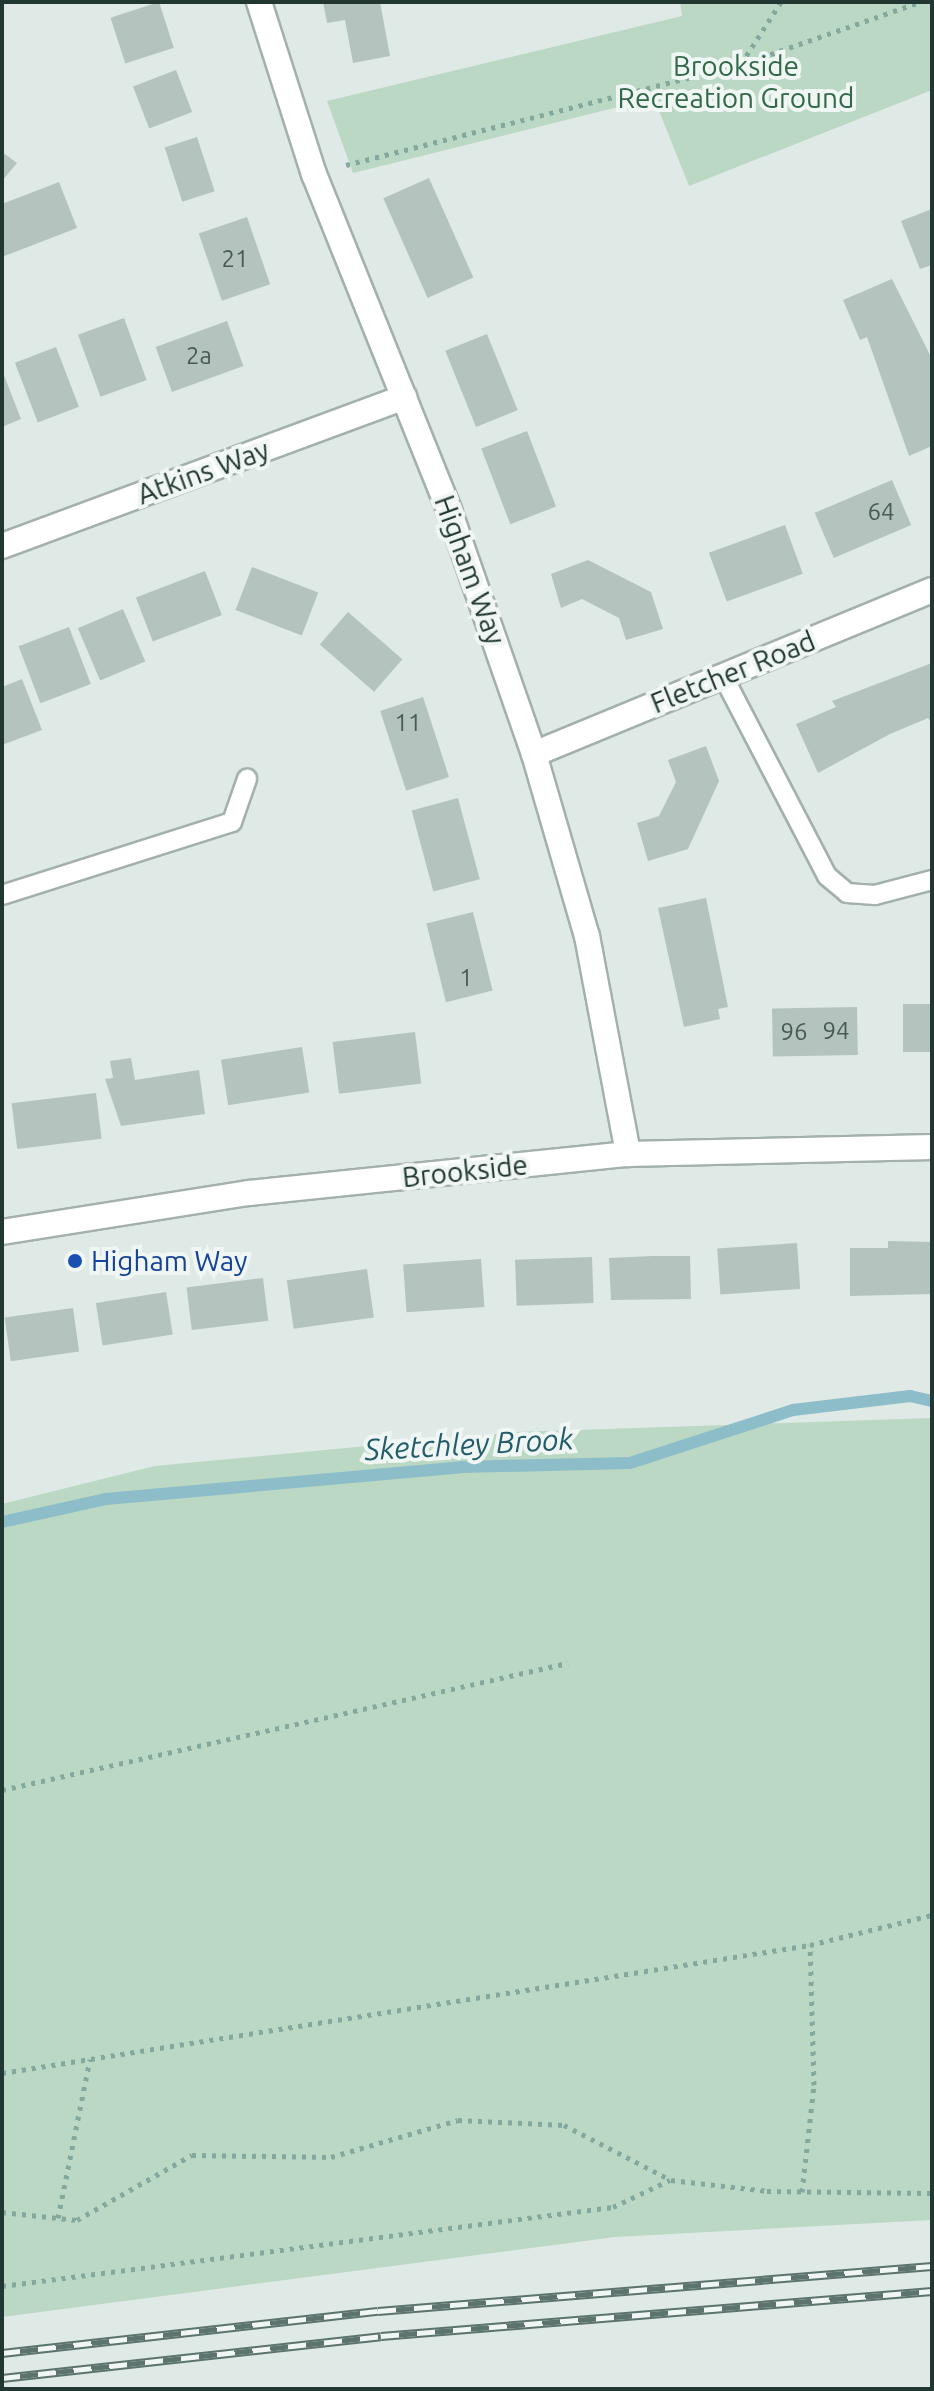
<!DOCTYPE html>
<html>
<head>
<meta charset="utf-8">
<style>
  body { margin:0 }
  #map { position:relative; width:934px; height:2391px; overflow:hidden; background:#dfe9e5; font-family:Ubuntu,sans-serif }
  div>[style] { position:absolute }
  .green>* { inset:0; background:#bad8c3 }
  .stream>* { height:12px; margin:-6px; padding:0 6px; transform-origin:6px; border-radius:6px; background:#8cbdc9 }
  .building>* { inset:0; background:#b5c3be; transform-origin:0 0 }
  .path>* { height:5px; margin-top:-2.5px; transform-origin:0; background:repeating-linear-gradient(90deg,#83a99e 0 4px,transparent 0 10px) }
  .roads { filter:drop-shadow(2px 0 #a3b0ac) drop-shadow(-2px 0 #a3b0ac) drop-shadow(0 2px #a3b0ac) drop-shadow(0 -2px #a3b0ac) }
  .service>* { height:18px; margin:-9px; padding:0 9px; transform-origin:9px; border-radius:9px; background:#fff }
  .minor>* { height:24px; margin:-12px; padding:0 12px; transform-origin:12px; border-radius:12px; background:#fff }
  .rail>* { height:9px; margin-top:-4.5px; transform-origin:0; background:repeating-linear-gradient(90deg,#eff6f3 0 18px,#5c736e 0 36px); box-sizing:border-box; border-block:2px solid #5c736e }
  .dots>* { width:22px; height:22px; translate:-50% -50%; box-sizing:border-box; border:4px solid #eff6f3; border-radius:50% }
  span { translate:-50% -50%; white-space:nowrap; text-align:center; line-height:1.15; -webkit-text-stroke:8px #eff6f3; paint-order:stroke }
  .number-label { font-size:24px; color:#475a55 }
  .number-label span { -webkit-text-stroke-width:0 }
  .park-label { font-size:28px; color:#316949 }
  .street-label { font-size:28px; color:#223732 }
  .transit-label { font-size:28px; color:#164399 }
  .left { translate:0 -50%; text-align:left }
  .water-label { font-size:30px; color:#235d6c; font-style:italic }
  .frame { position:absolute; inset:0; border:4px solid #223732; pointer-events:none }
</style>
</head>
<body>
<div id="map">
  <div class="green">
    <i style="clip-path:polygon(680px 2px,932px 2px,932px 90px,689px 186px,654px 98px,353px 173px,327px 101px,682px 16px)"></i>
    <i style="clip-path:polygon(932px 1418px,932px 2220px,615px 2237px,2px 2317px,2px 1504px,155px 1466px,516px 1432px)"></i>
  </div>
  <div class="stream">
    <i style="left:2px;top:1522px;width:107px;rotate:-12.5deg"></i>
    <i style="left:106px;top:1499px;width:357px;rotate:-5.1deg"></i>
    <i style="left:462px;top:1467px;width:168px;rotate:-1.4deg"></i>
    <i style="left:630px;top:1463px;width:171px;rotate:-18deg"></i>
    <i style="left:793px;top:1410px;width:118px;rotate:-6.8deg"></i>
    <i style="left:910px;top:1396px;width:23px;rotate:13deg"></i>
  </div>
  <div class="building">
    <i style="left:159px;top:2px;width:48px;height:51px;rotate:72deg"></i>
    <i style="clip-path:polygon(323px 2px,380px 2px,390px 56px,353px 63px,345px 20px,327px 23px)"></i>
    <i style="left:176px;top:70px;width:45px;height:46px;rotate:69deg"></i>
    <i style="left:197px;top:137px;width:57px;height:34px;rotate:72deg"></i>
    <i style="clip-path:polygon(2px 152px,17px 163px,2px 181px)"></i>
    <i style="left:429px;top:178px;width:109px;height:50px;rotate:66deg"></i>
    <i style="clip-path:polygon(59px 182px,77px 228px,2px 257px,2px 204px)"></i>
    <i style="clip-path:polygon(932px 209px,932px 265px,920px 269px,901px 221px)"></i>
    <i style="left:247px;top:217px;width:71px;height:51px;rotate:71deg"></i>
    <i style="clip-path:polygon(892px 279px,932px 359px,932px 446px,909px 456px,867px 337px,860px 340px,843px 300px)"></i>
    <i style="left:124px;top:318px;width:66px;height:49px;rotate:70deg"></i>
    <i style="left:227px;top:321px;width:48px;height:76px;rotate:70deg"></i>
    <i style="left:487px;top:334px;width:82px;height:45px;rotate:68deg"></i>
    <i style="left:56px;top:347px;width:64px;height:44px;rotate:69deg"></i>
    <i style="clip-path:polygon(2px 370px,21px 419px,2px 427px)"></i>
    <i style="left:527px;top:431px;width:81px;height:49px;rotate:69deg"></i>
    <i style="left:892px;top:480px;width:49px;height:84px;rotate:67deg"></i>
    <i style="left:785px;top:525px;width:52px;height:81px;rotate:70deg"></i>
    <i style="clip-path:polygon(588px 560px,651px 592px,663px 629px,626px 640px,619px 618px,582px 599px,561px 608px,551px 574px)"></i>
    <i style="left:252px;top:567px;width:71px;height:46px;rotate:21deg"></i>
    <i style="left:205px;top:571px;width:47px;height:74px;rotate:69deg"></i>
    <i style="left:123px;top:609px;width:57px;height:49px;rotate:67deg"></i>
    <i style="left:348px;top:612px;width:72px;height:43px;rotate:41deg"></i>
    <i style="left:69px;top:627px;width:61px;height:54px;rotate:69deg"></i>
    <i style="clip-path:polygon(932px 663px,932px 724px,928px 718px,890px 734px,818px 773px,796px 724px,836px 707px,832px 701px)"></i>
    <i style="clip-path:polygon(22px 679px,42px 730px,2px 745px,2px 687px)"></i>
    <i style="left:423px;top:697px;width:84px;height:45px;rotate:72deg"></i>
    <i style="clip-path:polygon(706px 746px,719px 781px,688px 849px,648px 861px,637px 823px,659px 816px,676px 782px,668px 760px)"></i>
    <i style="left:458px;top:798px;width:84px;height:48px;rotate:75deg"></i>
    <i style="clip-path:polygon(706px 898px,728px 1007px,718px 1009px,720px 1019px,684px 1027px,658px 908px)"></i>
    <i style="left:473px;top:912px;width:81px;height:48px;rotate:76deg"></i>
    <i style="left:932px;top:1004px;width:48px;height:29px;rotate:90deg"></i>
    <i style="left:857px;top:1007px;width:48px;height:85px;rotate:89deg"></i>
    <i style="left:415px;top:1032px;width:52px;height:83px;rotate:83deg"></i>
    <i style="left:302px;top:1047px;width:46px;height:82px;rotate:81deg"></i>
    <i style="clip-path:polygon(131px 1058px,135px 1080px,199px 1070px,205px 1114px,121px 1126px,105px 1079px,113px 1078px,110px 1061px)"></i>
    <i style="left:96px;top:1093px;width:46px;height:85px;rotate:83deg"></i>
    <i style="clip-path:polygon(888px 1241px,932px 1242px,932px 1294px,850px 1296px,850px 1248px,888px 1248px)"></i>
    <i style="left:797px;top:1243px;width:46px;height:80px;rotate:86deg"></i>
    <i style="clip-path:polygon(652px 1256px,690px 1256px,691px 1299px,611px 1300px,609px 1258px)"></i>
    <i style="left:592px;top:1257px;width:46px;height:77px;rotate:88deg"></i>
    <i style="left:481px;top:1259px;width:48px;height:78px;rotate:86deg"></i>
    <i style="left:367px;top:1269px;width:49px;height:81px;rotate:82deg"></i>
    <i style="left:263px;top:1278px;width:43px;height:77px;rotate:83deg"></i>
    <i style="left:166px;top:1292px;width:43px;height:71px;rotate:81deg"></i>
    <i style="left:73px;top:1308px;width:44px;height:69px;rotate:82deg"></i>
  </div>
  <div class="path">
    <i style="left:742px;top:64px;width:188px;rotate:-19.2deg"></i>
    <i style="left:346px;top:165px;width:408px;rotate:-14.3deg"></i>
    <i style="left:741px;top:64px;width:74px;rotate:-57.2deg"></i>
    <i style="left:2px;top:1790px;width:580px;rotate:-12.65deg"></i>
    <i style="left:2px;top:2073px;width:818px;rotate:-9deg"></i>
    <i style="left:810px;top:1945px;width:126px;rotate:-13.8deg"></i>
    <i style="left:802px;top:2192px;width:108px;rotate:-83.6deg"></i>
    <i style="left:814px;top:2085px;width:140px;rotate:-91.6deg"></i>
    <i style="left:2px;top:2212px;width:75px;rotate:6.1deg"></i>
    <i style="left:77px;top:2220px;width:132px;rotate:-29.5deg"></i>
    <i style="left:192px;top:2155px;width:139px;rotate:0.8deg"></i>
    <i style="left:331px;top:2157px;width:132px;rotate:-16.2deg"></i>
    <i style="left:458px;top:2120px;width:106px;rotate:2.7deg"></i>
    <i style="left:564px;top:2125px;width:120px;rotate:27.2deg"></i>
    <i style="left:671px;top:2180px;width:97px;rotate:6.5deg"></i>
    <i style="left:767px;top:2191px;width:165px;rotate:0.7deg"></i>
    <i style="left:58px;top:2218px;width:162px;rotate:-78.6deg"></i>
    <i style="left:2px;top:2286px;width:616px;rotate:-7.37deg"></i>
    <i style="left:613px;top:2207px;width:63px;rotate:-25.3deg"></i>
  </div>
  <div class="roads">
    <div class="service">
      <i style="left:723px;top:676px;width:225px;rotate:62.5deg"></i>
      <i style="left:827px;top:876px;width:26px;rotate:40deg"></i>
      <i style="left:847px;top:893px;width:28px;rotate:4deg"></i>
      <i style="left:875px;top:895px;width:59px;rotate:-14.7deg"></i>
      <i style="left:2px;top:895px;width:241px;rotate:-17.6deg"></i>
      <i style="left:232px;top:822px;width:46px;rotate:-70.8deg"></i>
    </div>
    <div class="minor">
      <i style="left:259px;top:2px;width:181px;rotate:72.3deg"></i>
      <i style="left:314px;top:174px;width:362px;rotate:68.1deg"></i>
      <i style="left:449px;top:510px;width:258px;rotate:70.8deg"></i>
      <i style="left:534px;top:754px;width:190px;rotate:73.8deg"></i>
      <i style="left:587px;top:936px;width:222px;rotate:79.3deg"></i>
      <i style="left:2px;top:546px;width:429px;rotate:-20.3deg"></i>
      <i style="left:534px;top:754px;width:430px;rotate:-22.4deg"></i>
      <i style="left:2px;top:1232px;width:250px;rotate:-9deg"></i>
      <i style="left:249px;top:1193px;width:381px;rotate:-5.9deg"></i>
      <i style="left:628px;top:1154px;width:304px;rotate:-1.3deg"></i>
    </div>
  </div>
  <div class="rail">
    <i style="left:2px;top:2353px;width:378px;rotate:-6.4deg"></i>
    <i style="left:378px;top:2311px;width:556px;rotate:-4.64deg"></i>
    <i style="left:2px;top:2378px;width:381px;rotate:-6.3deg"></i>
    <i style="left:381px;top:2336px;width:553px;rotate:-4.67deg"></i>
  </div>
  <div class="dots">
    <i style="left:75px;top:1261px;background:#1a4fb4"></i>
  </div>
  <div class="number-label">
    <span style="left:235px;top:259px">21</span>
    <span style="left:199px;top:356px">2a</span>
    <span style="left:881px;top:512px">64</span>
    <span style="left:408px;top:723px">11</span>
    <span style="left:466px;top:978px">1</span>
    <span style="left:836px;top:1031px">94</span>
    <span style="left:794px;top:1032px">96</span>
  </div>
  <div class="park-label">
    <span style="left:736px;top:82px">Brookside<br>Recreation Ground</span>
  </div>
  <div class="street-label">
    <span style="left:203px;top:472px;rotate:-20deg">Atkins Way</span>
    <span style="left:470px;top:570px;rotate:70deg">Higham Way</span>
    <span style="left:733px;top:672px;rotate:-22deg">Fletcher Road</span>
    <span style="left:465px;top:1171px;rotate:-6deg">Brookside</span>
  </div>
  <div class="transit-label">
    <span class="left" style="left:91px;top:1261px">Higham Way</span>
  </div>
  <div class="water-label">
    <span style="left:469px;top:1444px;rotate:-3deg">Sketchley Brook</span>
  </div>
  <div class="frame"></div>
</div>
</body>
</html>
